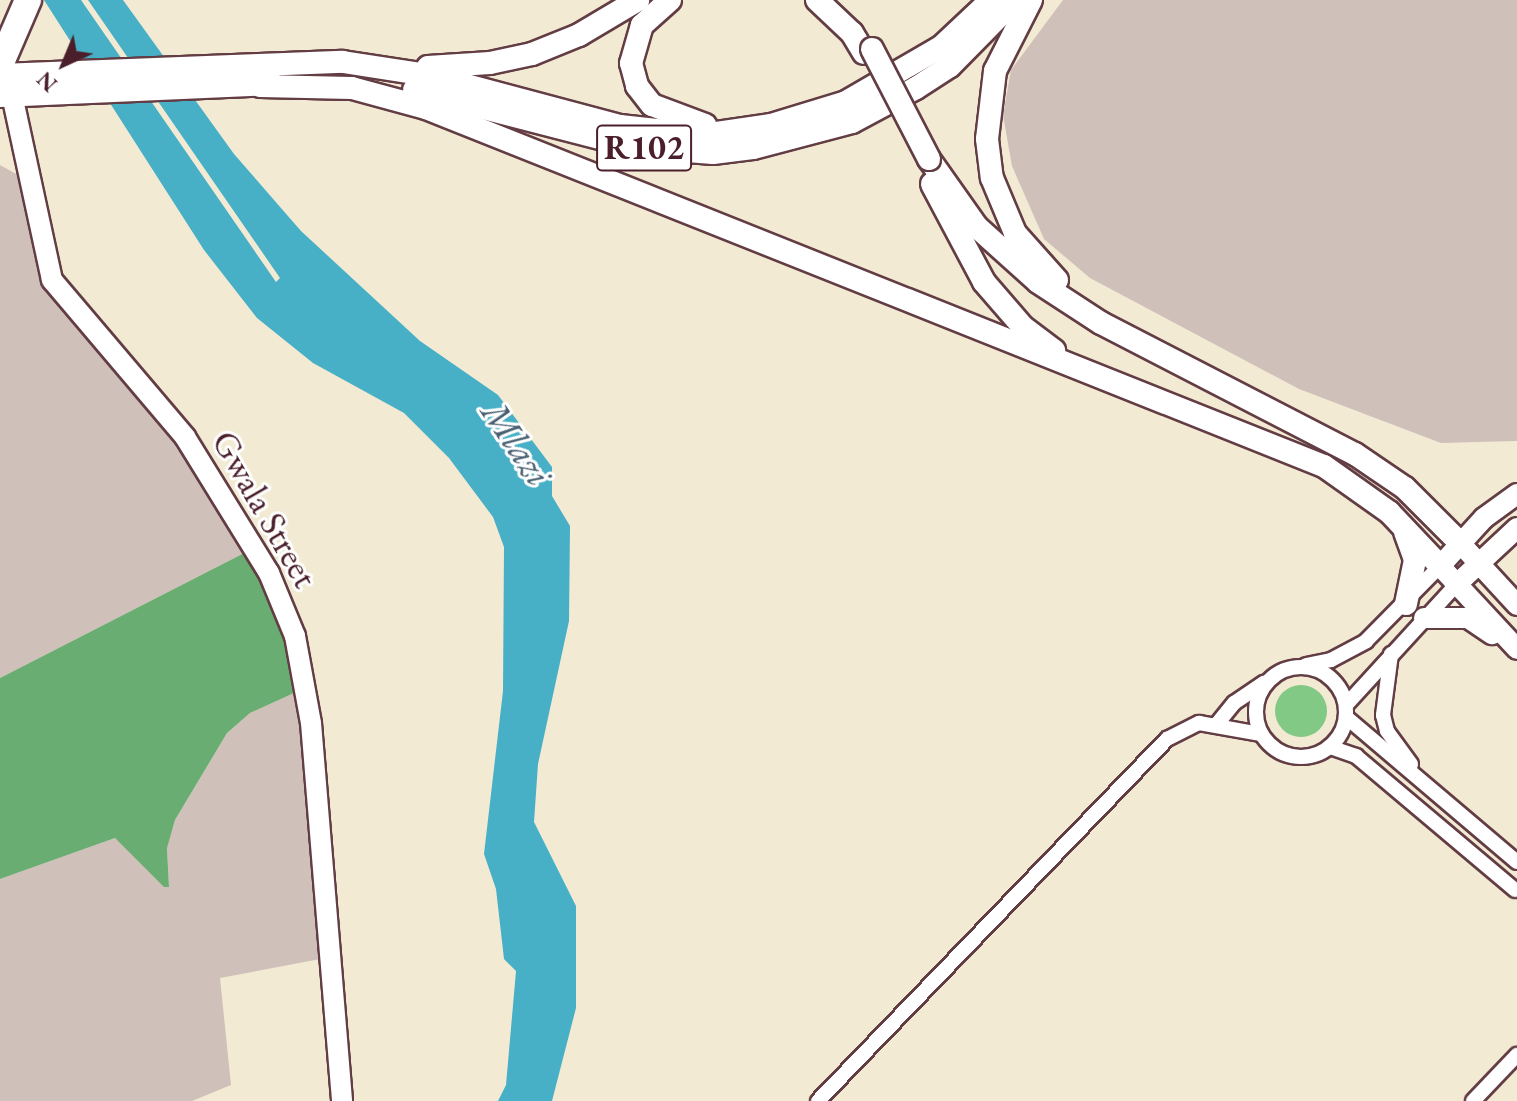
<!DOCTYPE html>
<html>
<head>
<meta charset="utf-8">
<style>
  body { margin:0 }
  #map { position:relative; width:1517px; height:1101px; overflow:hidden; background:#f3ead4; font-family:"EB Garamond",serif }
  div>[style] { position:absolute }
  .industrial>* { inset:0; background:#cfc0ba }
  .green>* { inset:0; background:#82c985 }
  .round { border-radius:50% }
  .forest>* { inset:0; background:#69ad72 }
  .water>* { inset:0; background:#47afc6 }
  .roads { filter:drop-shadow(2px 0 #633d44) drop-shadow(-2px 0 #633d44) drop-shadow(0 2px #633d44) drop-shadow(0 -2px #633d44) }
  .street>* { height:14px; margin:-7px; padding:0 7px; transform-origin:7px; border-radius:7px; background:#fff }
  .street>.ring { margin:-7px; padding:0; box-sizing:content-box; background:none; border:14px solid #fff; border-radius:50% }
  .secondary>* { height:20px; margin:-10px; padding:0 10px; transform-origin:10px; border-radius:10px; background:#fff }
  .primary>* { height:22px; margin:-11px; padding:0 11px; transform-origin:11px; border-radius:11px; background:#fff }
  .highway>* { height:26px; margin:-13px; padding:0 13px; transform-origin:13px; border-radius:13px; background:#fff }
  .bridges { filter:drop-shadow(2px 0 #633d44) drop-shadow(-2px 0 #633d44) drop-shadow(0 2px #633d44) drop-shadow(0 -2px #633d44) }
  .primary-bridge>* { height:22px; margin:-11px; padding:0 11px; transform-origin:11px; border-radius:11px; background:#fff }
  span { translate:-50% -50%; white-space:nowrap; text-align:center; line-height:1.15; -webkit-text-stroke:6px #fff; paint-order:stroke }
  .shield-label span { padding:2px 6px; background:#fff; border:2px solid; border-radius:6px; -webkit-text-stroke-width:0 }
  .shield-label { font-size:34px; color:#4a1f2b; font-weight:700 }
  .street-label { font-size:36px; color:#4a1f2b }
  .water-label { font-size:38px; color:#496071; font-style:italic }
  .north { position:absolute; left:24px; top:24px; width:80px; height:80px; -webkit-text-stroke:6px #fff; paint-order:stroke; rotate:224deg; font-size:22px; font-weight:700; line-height:32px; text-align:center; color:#4a1f2b }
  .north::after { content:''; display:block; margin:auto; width:28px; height:36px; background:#4a1f2b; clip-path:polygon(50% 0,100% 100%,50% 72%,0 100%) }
</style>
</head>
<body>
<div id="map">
  <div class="industrial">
    <i style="clip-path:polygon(1063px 0,1517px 0,1517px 441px,1441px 443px,1299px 389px,1090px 278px,1044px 239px,1012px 166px,1003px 115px,1011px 70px)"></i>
    <i style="clip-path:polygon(0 165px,27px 180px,52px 280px,125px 363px,254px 548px,0 678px)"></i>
    <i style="clip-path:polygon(305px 688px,331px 957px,220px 978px,231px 1085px,192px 1101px,0 1101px,0 879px,115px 838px,169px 887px,167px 847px,175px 820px,227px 733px,250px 713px)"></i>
  </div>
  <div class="green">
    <i class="round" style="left:1275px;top:685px;width:52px;height:52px"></i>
  </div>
  <div class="forest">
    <i style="clip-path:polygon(254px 548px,305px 688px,250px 713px,227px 733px,175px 820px,167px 848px,169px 887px,164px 887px,115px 838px,0 879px,0 678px)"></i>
  </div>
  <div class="water">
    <i style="clip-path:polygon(44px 0,81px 0,276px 282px,280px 278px,88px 0,123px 0,234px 154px,301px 231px,420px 341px,498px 395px,552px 467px,552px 496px,570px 526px,569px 621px,538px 764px,534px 822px,576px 906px,576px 1008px,552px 1101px,498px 1101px,506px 1085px,516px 971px,504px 959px,496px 889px,484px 854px,503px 691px,504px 547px,493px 517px,449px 458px,404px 413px,313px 363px,257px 318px,204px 250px)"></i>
  </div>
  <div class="roads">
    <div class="street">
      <i style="left:1391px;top:654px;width:62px;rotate:97.5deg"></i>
      <i style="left:1383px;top:715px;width:16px;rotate:76deg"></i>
      <i style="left:1387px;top:731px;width:41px;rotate:54deg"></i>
      <i style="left:1306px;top:665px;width:25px;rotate:-11deg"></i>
      <i style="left:1331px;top:660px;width:40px;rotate:-28deg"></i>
      <i style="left:1366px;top:641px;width:105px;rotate:-45.4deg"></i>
      <i class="ring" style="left:1256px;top:667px;width:76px;height:76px"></i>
      <i style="left:1346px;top:705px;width:164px;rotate:-47.5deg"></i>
      <i style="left:1346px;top:717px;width:224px;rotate:40.3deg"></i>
      <i style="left:1217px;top:724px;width:27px;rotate:-51deg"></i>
      <i style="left:1234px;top:703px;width:36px;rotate:-34deg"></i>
      <i style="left:1330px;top:747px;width:28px;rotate:19deg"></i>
      <i style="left:1356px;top:756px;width:208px;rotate:40.1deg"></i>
      <i style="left:818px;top:1101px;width:503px;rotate:-46.05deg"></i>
      <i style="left:1167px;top:739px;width:36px;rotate:-27deg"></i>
      <i style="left:1199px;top:723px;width:63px;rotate:10.1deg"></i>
      <i style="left:1473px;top:1101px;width:64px;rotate:-46.3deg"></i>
    </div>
    <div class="secondary">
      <i style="left:12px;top:95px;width:189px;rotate:77.8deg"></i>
      <i style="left:52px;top:280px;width:206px;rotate:49.7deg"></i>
      <i style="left:185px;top:437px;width:160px;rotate:58.3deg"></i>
      <i style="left:269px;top:573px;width:68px;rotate:67.6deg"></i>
      <i style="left:295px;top:636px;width:88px;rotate:79.6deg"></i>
      <i style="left:311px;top:723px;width:379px;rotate:85.3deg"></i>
      <i style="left:1517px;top:494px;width:41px;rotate:144deg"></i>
      <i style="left:1484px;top:518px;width:65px;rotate:132.5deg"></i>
      <i style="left:1440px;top:566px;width:113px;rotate:47.1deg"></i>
      <i style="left:1461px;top:544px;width:83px;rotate:47.4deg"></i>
      <i style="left:1457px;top:584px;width:82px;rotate:-43deg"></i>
      <i style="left:1424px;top:618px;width:44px"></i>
      <i style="left:1468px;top:618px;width:29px;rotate:34deg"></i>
    </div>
    <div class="primary">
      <i style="left:670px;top:0;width:38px;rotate:138deg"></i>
      <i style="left:642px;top:25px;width:40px;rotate:106deg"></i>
      <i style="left:631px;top:63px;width:24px;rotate:75deg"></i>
      <i style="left:637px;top:86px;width:24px;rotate:52deg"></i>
      <i style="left:652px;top:105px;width:57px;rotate:20.7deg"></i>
      <i style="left:817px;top:0;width:48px;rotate:43.3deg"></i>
      <i style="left:852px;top:33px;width:23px;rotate:59deg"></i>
      <i style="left:1031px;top:0;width:80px;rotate:116.9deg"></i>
      <i style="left:995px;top:71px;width:68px;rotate:96.7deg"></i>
      <i style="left:987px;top:139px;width:39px;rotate:83deg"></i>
      <i style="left:992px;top:178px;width:60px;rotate:67.3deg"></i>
      <i style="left:1015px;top:233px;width:63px;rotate:48.2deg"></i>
      <i style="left:428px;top:67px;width:62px;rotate:-3.7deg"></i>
      <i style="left:490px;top:63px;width:43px;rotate:-12.1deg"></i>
      <i style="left:532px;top:54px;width:51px;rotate:-22deg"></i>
      <i style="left:579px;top:35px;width:69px;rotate:-30.7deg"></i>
      <i style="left:0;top:75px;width:343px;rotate:-2.2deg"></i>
      <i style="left:343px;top:62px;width:86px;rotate:8.7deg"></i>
      <i style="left:428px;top:75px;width:199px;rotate:14.9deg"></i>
      <i style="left:620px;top:126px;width:83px;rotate:6.2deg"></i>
      <i style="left:703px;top:135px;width:69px;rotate:-8.4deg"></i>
      <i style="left:771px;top:125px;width:78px;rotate:-17deg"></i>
      <i style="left:846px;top:102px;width:110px;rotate:-30.1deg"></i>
      <i style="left:941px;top:47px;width:69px;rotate:-43.2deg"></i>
      <i style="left:260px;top:86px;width:92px;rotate:1.2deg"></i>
      <i style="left:352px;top:88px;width:77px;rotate:15.1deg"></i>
      <i style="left:426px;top:108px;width:967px;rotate:21.74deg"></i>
      <i style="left:1324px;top:466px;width:80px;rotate:35.3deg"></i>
      <i style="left:1389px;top:512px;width:74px;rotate:46.6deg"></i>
      <i style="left:414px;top:90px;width:228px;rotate:14.5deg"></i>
      <i style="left:635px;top:147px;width:78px;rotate:4.4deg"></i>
      <i style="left:713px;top:153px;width:40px;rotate:-7.1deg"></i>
      <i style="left:753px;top:148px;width:102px;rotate:-14.7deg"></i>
      <i style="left:852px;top:122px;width:72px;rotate:-28deg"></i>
      <i style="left:916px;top:88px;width:40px;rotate:-32.9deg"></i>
      <i style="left:950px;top:66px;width:93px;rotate:-45.4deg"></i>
      <i style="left:0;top:96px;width:273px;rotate:-2.5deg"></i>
      <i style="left:929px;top:159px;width:83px;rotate:54.8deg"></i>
      <i style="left:977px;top:227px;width:82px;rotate:42deg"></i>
      <i style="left:1038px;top:282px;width:75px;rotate:33.1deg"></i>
      <i style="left:1101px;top:323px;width:286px;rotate:27.3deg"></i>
      <i style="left:1355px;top:454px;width:60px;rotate:34.2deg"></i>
      <i style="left:1405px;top:488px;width:79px;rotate:45deg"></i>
      <i style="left:932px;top:184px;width:111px;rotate:62deg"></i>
      <i style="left:984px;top:282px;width:60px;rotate:49.1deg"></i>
      <i style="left:1023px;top:327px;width:39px;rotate:37deg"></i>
      <i style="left:1405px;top:532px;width:30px;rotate:70deg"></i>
      <i style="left:1415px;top:560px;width:45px;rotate:101.6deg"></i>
    </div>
    <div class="highway">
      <i style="left:0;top:65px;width:71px;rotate:-66.7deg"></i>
    </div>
  </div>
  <div class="bridges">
    <div class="primary-bridge">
      <i style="left:872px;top:49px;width:124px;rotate:62.6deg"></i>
    </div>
  </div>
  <div class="shield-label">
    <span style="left:644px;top:148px">R102</span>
  </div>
  <div class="street-label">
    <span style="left:265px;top:509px;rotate:60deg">Gwala Street</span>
  </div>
  <div class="water-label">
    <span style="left:517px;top:443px;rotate:56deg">Mlazi</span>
  </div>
  <div class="north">N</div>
</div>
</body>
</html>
